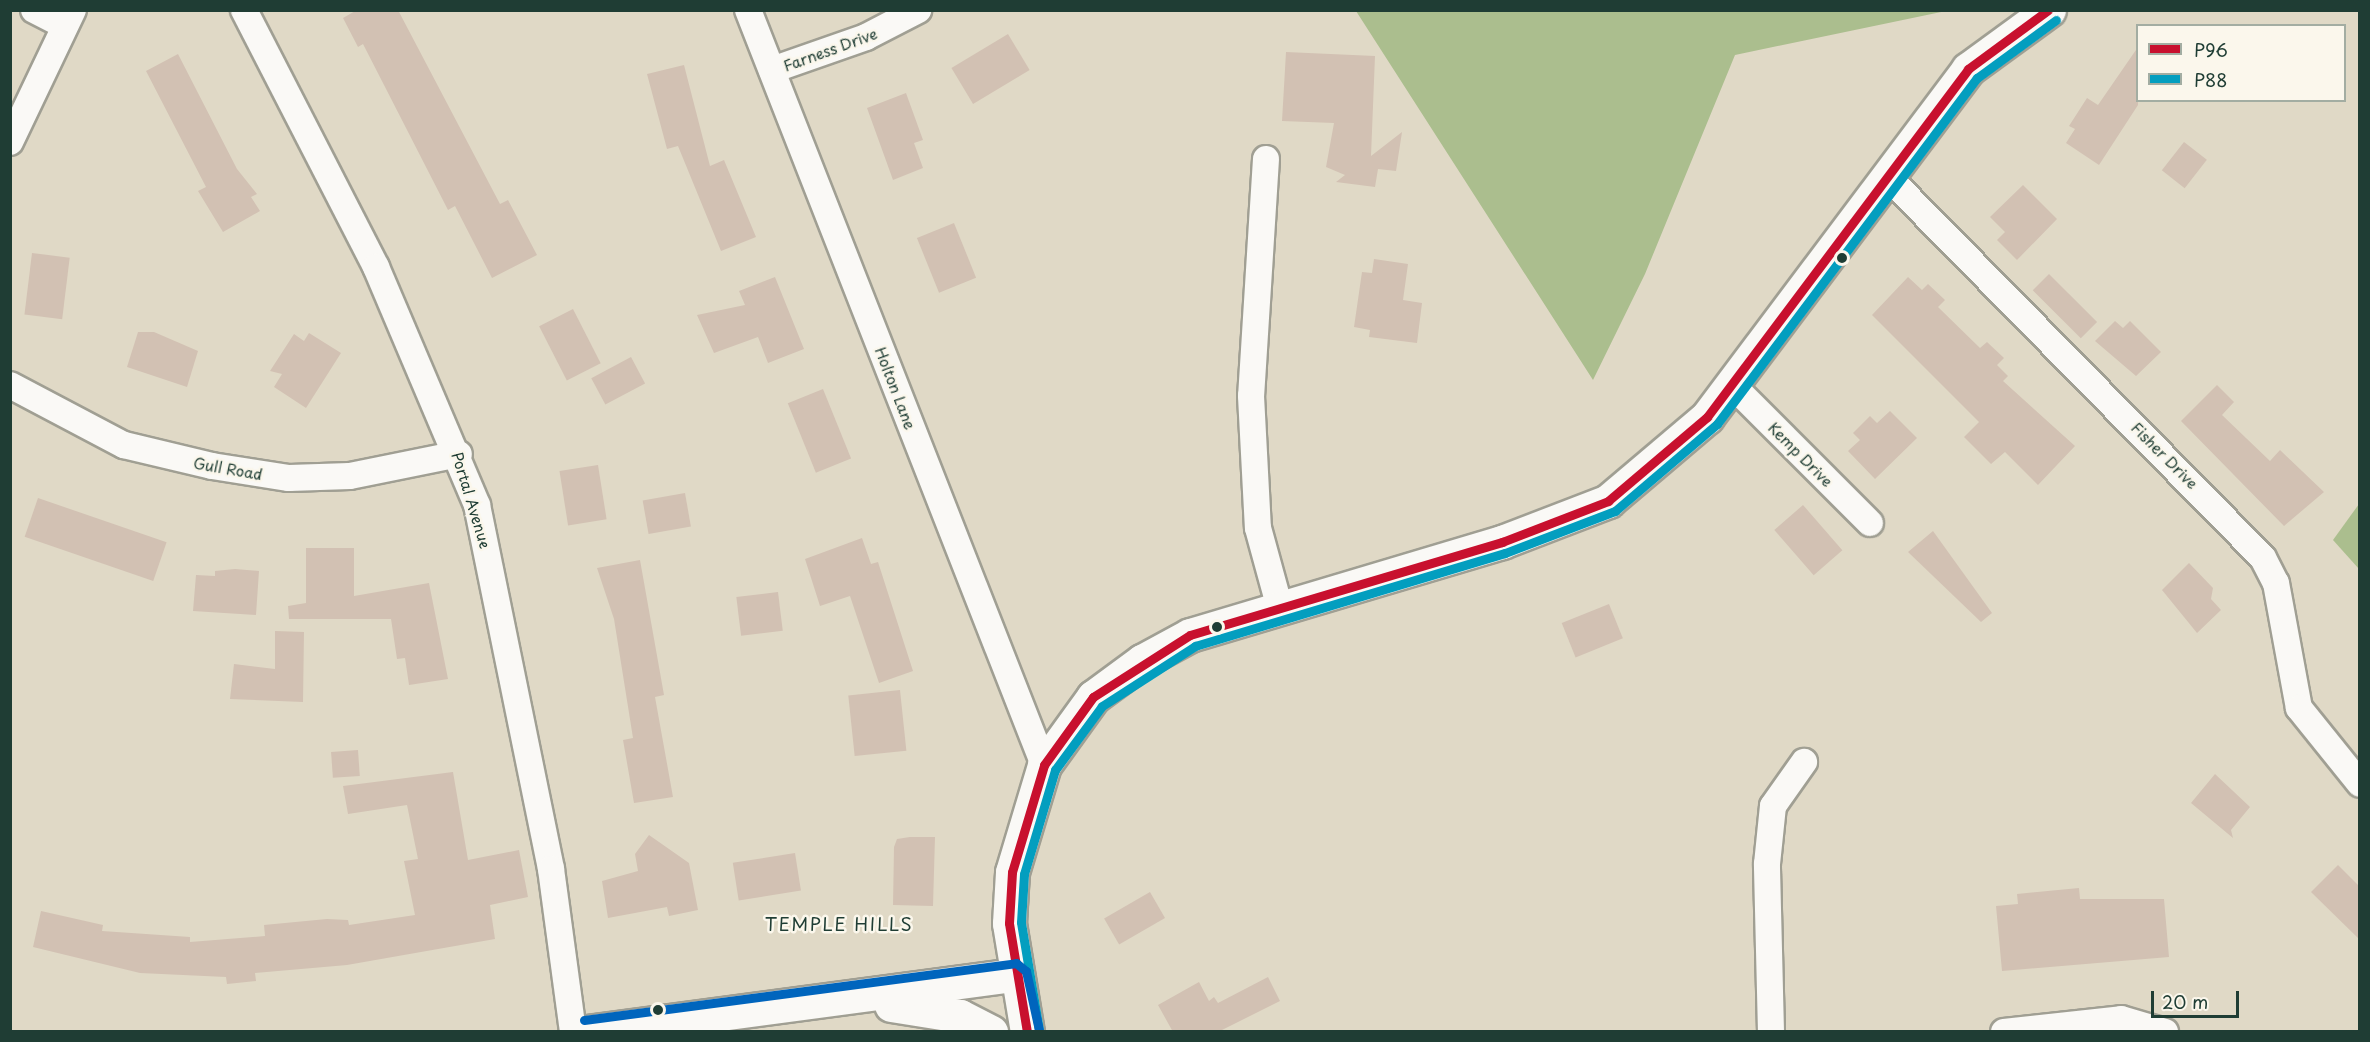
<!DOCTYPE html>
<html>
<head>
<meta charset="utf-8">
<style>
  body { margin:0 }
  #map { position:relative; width:2370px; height:1042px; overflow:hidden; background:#e0d9c6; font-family:"Playpen Sans",sans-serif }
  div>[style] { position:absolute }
  .forest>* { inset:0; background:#abbe8e }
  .building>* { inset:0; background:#d2c1b3; transform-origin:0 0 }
  .roads { filter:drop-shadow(2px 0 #a09f93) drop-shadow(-2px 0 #a09f93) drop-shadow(0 2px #a09f93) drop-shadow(0 -2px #a09f93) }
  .street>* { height:26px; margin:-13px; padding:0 13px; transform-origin:13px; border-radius:13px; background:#faf9f6 }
  .secondary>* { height:33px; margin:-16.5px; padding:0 16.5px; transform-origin:16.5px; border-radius:16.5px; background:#faf9f6 }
  .bus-1>* { height:9px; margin:-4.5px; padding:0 4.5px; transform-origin:4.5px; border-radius:4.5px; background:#c8102e }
  .bus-2>* { height:9px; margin:-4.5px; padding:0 4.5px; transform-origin:4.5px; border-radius:4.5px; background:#039ebf }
  .bus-3>* { height:9px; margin:-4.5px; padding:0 4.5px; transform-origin:4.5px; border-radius:4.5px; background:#0065bd }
  .dots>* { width:16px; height:16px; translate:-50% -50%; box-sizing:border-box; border:3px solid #fbf7ec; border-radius:50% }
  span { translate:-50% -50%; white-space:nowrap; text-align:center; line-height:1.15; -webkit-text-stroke:5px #fbf7ec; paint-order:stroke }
  .street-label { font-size:15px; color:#1f3d34 }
  .quarter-label { font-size:18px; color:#1f3d34; letter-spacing:1.5px }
  .frame { position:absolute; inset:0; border:12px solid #1f3d34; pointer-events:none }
  .legend { position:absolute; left:2136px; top:24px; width:210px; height:78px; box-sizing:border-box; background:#fbf7ec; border:2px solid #a3ada2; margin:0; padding:8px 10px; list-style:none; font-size:18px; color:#1f3d34 }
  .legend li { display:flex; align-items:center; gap:12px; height:30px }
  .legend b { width:30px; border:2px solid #a3ada2 }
  .scale { position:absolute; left:2151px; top:991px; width:88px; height:27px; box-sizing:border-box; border:3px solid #1f3d34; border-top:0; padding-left:8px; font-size:18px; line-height:21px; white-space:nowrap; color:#1f3d34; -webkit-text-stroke:4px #fbf7ec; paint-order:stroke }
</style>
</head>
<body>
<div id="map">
  <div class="forest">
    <i style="clip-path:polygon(1356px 11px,1946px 11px,1735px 55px,1645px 274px,1593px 380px)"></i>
    <i style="clip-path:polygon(2359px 504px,2359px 569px,2333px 540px)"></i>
  </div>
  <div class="building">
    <i style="clip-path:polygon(357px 10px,398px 10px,500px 204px,508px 200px,537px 255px,492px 278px,455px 206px,448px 210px,363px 44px,358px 47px,343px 18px)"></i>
    <i style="left:1008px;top:34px;width:42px;height:66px;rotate:59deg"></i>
    <i style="clip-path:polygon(2138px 47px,2138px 105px,2099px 165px,2066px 143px,2075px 129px,2069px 126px,2087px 98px,2098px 105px)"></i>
    <i style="clip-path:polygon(1286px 52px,1375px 56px,1371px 156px,1402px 132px,1396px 171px,1378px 169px,1375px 187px,1336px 182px,1345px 175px,1326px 167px,1334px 123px,1282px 121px)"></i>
    <i style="clip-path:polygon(178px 54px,237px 169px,257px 194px,251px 197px,260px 211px,223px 232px,198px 191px,206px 187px,146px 71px)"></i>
    <i style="clip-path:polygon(684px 65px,710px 166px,724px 160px,756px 237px,721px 251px,678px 146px,667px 149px,647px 74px)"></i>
    <i style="clip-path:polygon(906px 93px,923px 140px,914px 143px,923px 168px,893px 180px,867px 108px)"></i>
    <i style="left:2184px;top:142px;width:29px;height:36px;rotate:38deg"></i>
    <i style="clip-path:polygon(2023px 185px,2057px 219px,2017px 260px,1997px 240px,2005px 232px,1990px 217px)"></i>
    <i style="left:954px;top:223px;width:59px;height:40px;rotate:68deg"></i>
    <i style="left:32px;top:253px;width:38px;height:62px;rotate:7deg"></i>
    <i style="clip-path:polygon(1374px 259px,1408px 264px,1403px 300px,1422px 303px,1417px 343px,1369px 337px,1370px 330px,1354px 327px,1362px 272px,1372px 273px)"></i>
    <i style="left:2049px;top:274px;width:68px;height:23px;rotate:45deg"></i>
    <i style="clip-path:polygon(775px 277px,804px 349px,768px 363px,758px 337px,714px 353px,697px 315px,745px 305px,739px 291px)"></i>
    <i style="clip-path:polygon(1908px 277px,1922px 290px,1928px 284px,1945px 300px,1938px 307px,1980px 348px,1987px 342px,2004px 358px,1997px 365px,2008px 376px,2003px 381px,2075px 446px,2038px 485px,2005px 452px,1991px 464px,1964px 437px,1979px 422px,1872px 315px)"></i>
    <i style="left:573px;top:309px;width:61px;height:38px;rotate:63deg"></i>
    <i style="clip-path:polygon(2115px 321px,2123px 328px,2130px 321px,2161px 352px,2136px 376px,2095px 341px)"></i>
    <i style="clip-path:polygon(138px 332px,154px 332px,198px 351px,187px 387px,127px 367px)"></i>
    <i style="clip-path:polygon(309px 333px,341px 353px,306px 408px,274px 387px,282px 374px,270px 371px,294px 334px,304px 341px)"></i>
    <i style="left:631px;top:357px;width:30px;height:45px;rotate:62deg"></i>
    <i style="clip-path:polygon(2217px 385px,2234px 402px,2222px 415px,2270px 461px,2280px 450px,2324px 492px,2284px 526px,2181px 421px)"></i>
    <i style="left:823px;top:389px;width:75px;height:38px;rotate:68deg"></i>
    <i style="clip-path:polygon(1890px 411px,1917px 438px,1875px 479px,1848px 451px,1860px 440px,1853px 433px,1870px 416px,1877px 423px)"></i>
    <i style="left:598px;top:465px;width:55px;height:39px;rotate:81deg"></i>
    <i style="left:685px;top:493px;width:34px;height:43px;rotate:80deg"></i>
    <i style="left:38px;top:498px;width:136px;height:41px;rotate:19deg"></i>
    <i style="left:1803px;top:505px;width:60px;height:38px;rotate:49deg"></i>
    <i style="clip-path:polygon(1933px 531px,1992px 613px,1981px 622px,1908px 552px)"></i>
    <i style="clip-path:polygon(862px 538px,871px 564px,878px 562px,913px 671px,879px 683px,850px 596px,820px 606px,805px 559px)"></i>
    <i style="clip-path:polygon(306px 548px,354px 548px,354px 596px,429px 583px,448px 679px,409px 685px,405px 658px,397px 659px,391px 619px,289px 619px,288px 606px,306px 603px)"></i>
    <i style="clip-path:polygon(640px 560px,664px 695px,655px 697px,673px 797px,634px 803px,623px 740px,633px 738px,614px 619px,597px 568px)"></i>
    <i style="clip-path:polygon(2189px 563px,2213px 588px,2211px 599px,2221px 610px,2197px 633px,2162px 590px)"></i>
    <i style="clip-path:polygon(235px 569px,259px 571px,256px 615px,193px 611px,196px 575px,215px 576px,215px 571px)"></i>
    <i style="left:778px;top:592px;width:39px;height:42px;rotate:83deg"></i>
    <i style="left:1609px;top:604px;width:37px;height:51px;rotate:68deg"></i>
    <i style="clip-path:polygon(275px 631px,304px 632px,303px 702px,230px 699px,234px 664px,275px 669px)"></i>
    <i style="left:900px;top:690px;width:61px;height:52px;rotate:84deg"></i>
    <i style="left:358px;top:750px;width:26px;height:27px;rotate:86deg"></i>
    <i style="clip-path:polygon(453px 772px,468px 860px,519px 850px,528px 897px,490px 905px,495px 939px,347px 965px,255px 973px,256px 981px,227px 984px,226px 977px,140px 973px,33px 947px,41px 911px,103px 925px,102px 931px,190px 937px,190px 942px,265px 936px,264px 925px,327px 919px,348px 920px,349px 925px,415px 915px,404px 861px,418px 859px,407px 805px,348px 814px,343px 786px)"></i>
    <i style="clip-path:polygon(2215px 774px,2250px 807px,2231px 830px,2233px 838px,2191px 803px)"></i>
    <i style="clip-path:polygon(649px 835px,689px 863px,698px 910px,669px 916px,667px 907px,608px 918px,602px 881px,638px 871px,635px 854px)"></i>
    <i style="clip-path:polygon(910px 837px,935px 837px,933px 906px,893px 905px,894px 847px,897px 839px)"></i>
    <i style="left:795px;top:853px;width:38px;height:63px;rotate:81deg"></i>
    <i style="clip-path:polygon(2338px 865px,2360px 887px,2360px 940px,2311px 892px)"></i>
    <i style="clip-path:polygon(2079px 888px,2080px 899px,2164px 899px,2169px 957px,2002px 971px,1996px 906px,2018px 904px,2017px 894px)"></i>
    <i style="left:1150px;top:892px;width:30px;height:53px;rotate:60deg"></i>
    <i style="clip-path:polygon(1268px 977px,1280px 1001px,1218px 1032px,1173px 1032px,1158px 1005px,1199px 982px,1209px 1001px,1214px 997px,1218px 1003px)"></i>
  </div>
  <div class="roads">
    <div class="street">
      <i style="left:34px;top:10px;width:34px;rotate:27deg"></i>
      <i style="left:244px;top:10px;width:289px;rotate:62.8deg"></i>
      <i style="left:376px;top:267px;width:259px;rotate:67deg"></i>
      <i style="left:477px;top:505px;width:371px;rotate:78.5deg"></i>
      <i style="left:551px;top:869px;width:164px;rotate:82.3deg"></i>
      <i style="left:748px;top:10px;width:811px;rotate:68.59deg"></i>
      <i style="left:772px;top:70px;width:100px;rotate:-19.3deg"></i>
      <i style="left:866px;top:37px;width:59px;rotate:-27.4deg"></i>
      <i style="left:10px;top:142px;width:146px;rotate:-64.5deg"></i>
      <i style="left:1266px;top:159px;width:237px;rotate:93.6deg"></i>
      <i style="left:1251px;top:396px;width:132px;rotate:87deg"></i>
      <i style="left:1258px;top:528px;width:80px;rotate:74.7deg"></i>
      <i style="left:1886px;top:175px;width:537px;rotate:45.45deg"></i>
      <i style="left:2263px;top:558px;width:28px;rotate:63deg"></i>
      <i style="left:2276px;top:583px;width:127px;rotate:79.6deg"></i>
      <i style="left:2299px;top:708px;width:97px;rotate:51.2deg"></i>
      <i style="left:10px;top:385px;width:129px;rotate:27.8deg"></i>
      <i style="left:124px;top:445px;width:90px;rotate:13.4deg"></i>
      <i style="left:212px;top:466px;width:78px;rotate:8.9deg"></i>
      <i style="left:289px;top:478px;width:61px;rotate:-1.9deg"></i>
      <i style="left:350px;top:476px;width:111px;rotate:-11.4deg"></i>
      <i style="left:1732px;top:385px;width:195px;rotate:45deg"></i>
      <i style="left:1771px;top:1032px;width:168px;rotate:-91.4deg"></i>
      <i style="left:1767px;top:864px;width:58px;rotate:-84.1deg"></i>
      <i style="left:1773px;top:806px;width:54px;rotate:-54.8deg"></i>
      <i style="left:2004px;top:1032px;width:118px;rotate:-6.3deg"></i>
      <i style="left:2121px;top:1019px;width:46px;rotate:16.5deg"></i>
    </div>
    <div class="secondary">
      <i style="left:891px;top:1005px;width:70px;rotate:9.1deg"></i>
      <i style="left:960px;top:1016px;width:35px;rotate:27deg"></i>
      <i style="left:586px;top:1032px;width:433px;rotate:-7.6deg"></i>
      <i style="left:1027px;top:1032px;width:110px;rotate:-99.4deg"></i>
      <i style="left:1009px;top:923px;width:51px;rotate:-86.6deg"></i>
      <i style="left:1012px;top:872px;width:112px;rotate:-73.3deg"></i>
      <i style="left:1044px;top:765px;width:84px;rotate:-54.2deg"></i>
      <i style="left:1093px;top:697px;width:61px;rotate:-36.3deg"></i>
      <i style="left:1142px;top:661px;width:55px;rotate:-28.4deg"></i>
      <i style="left:1190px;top:635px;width:326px;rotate:-16.6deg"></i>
      <i style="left:1502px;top:542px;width:114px;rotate:-21.1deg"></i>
      <i style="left:1608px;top:501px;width:130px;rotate:-40.3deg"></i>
      <i style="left:1707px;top:417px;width:435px;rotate:-53.1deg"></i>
      <i style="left:1968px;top:69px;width:100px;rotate:-36.1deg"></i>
    </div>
  </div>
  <div class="bus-1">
    <i style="left:1027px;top:1032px;width:110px;rotate:-99.4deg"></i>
    <i style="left:1009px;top:923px;width:51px;rotate:-86.6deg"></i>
    <i style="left:1012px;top:872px;width:112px;rotate:-73.3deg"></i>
    <i style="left:1044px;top:765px;width:84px;rotate:-54.2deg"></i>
    <i style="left:1093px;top:697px;width:115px;rotate:-32.6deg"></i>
    <i style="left:1190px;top:635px;width:326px;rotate:-16.6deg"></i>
    <i style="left:1502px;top:542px;width:114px;rotate:-21.1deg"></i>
    <i style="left:1608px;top:501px;width:130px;rotate:-40.3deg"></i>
    <i style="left:1707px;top:417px;width:435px;rotate:-53.1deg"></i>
    <i style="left:1968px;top:69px;width:99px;rotate:-36.4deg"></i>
  </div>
  <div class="bus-2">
    <i style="left:1039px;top:1030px;width:109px;rotate:-99.5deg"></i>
    <i style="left:1021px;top:922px;width:48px;rotate:-86.4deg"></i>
    <i style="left:1024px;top:874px;width:109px;rotate:-73.4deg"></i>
    <i style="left:1055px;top:770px;width:79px;rotate:-53.7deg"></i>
    <i style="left:1102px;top:706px;width:111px;rotate:-32.8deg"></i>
    <i style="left:1195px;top:646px;width:324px;rotate:-16.7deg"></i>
    <i style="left:1505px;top:553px;width:118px;rotate:-20.9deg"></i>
    <i style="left:1615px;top:511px;width:134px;rotate:-40.5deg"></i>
    <i style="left:1717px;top:424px;width:433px;rotate:-53.1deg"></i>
    <i style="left:1977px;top:78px;width:98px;rotate:-36.3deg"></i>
  </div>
  <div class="bus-3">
    <i style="left:584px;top:1020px;width:436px;rotate:-7.5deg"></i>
    <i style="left:1016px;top:963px;width:13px;rotate:39deg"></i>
    <i style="left:1026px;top:971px;width:60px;rotate:77.6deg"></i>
  </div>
  <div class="dots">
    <i style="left:1842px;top:258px;background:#1f3d34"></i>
    <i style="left:1217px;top:627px;background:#1f3d34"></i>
    <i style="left:658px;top:1010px;background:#1f3d34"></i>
  </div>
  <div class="street-label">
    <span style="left:830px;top:49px;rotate:-20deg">Farness Drive</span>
    <span style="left:896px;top:388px;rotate:69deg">Holton Lane</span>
    <span style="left:1801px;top:454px;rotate:45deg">Kemp Drive</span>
    <span style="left:2165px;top:455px;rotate:45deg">Fisher Drive</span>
    <span style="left:228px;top:468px;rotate:10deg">Gull Road</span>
    <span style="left:472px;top:500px;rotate:73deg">Portal Avenue</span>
  </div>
  <div class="quarter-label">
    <span style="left:839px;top:924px">TEMPLE HILLS</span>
  </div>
  <div class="frame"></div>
  <ul class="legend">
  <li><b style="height:8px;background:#c8102e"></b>P96</li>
  <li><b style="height:8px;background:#039ebf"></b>P88</li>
  </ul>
  <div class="scale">20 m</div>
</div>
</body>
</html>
